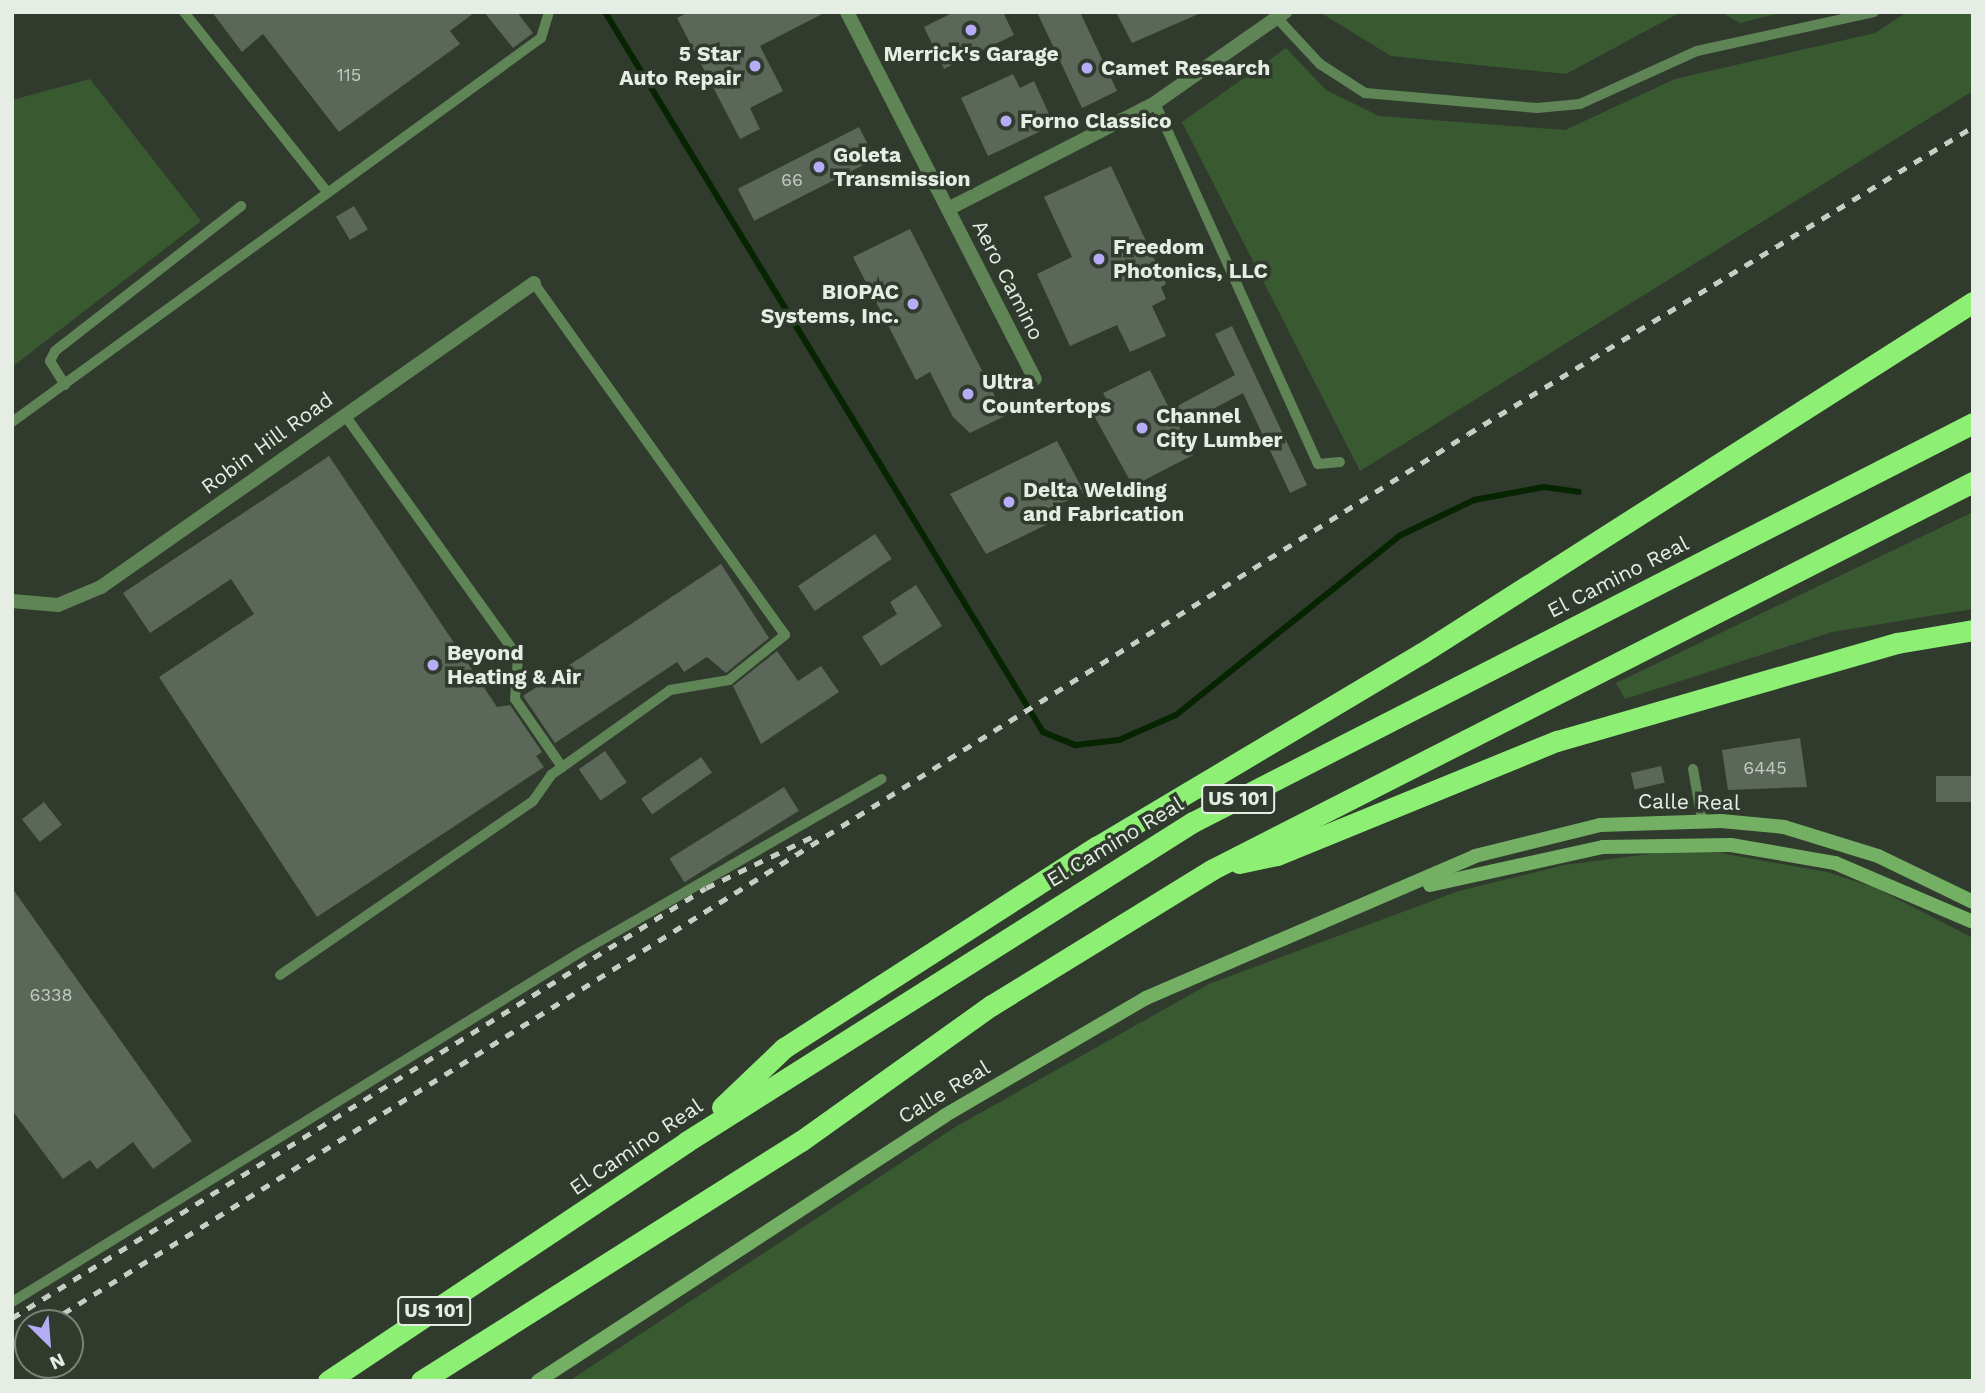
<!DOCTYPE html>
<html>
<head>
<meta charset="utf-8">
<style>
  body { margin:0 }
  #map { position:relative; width:1985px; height:1393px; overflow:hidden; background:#303b2e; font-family:"Work Sans",sans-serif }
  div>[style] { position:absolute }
  .green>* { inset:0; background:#395931 }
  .stream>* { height:6px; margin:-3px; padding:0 3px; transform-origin:3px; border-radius:3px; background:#062400 }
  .building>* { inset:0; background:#5b6758; transform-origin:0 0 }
  .lane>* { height:10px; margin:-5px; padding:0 5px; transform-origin:5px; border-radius:5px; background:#5f8556 }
  .street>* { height:14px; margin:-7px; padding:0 7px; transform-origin:7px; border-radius:7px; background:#5f8556 }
  .secondary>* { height:14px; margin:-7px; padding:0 7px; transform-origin:7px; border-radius:7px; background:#73b064 }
  .highway>* { height:21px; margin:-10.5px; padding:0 10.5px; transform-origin:10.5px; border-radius:10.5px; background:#8eef75 }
  .rail>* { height:5px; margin-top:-2.5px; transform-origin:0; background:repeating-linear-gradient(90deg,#c6cec5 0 9px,transparent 0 18px) }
  .dots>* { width:19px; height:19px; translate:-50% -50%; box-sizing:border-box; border:4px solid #303b2e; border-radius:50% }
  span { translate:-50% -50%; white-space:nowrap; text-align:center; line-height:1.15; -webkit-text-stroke:7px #303b2e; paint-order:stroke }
  .number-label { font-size:18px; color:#c3ccc2 }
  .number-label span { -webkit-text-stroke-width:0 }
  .shield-label span { padding:2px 5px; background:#303b2e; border:2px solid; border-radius:5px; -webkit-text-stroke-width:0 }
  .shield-label { font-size:19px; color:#e6ede5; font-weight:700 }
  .poi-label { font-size:21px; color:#e6ede5; font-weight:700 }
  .right { translate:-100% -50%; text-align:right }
  .left { translate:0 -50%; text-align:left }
  .street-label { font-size:21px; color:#e6ede5 }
  .frame { position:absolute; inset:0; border:14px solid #e6ede5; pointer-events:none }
  .north { position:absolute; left:14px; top:1309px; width:70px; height:70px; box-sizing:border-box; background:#303b2e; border:2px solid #798277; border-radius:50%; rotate:155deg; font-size:19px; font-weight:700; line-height:28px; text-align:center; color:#e6ede5 }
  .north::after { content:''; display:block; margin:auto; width:24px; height:32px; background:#b6acf8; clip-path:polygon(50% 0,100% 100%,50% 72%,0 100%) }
</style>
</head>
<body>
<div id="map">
  <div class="green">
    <i style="clip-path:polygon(1681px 12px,1566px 74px,1391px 56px,1321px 13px)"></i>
    <i style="clip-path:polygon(1721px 12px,1784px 12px,1740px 23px)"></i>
    <i style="clip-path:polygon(1907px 12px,1973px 12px,1973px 91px,1360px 471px,1182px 122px,1286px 48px,1326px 90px,1379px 116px,1565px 130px,1675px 79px,1875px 33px)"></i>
    <i style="clip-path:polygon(90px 79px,201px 221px,12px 367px,12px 100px)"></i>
    <i style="clip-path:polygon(1973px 512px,1973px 609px,1832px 632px,1625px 699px,1616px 683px)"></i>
    <i style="clip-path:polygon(1664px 852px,1720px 853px,1827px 872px,1876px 888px,1973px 938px,1973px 1381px,569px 1381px,957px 1126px,1209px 984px,1459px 891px,1564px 865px)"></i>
  </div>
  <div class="stream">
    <i style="left:605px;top:12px;width:843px;rotate:58.69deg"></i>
    <i style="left:1043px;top:732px;width:35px;rotate:22deg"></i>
    <i style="left:1076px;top:745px;width:43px;rotate:-6.6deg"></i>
    <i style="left:1119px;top:740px;width:62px;rotate:-23.7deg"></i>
    <i style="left:1176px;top:715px;width:288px;rotate:-38.7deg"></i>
    <i style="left:1401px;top:535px;width:81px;rotate:-25.6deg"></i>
    <i style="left:1474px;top:500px;width:71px;rotate:-10.5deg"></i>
    <i style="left:1544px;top:487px;width:35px;rotate:8deg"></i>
  </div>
  <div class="building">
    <i style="clip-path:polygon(212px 12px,475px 12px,450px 31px,460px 44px,339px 132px,263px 34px,242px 52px)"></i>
    <i style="clip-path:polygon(484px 12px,517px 12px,533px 33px,513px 48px)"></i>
    <i style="clip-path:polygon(689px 12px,826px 12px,760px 46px,783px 91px,750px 108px,760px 129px,740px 139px,677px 18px)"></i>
    <i style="clip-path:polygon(954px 12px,1003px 12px,1014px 35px,944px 69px,924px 27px)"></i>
    <i style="clip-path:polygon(1037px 12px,1080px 12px,1117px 91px,1082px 108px)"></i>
    <i style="clip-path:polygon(1116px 12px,1203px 12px,1132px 43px)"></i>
    <i style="clip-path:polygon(1013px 74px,1020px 88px,1034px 81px,1054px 125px,988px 156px,961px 98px)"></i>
    <i style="left:859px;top:127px;width:36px;height:136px;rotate:63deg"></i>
    <i style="clip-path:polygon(1111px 166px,1166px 284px,1161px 287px,1166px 299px,1152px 306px,1166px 336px,1130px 352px,1117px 325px,1070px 346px,1037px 274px,1072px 257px,1044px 197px)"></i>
    <i style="left:354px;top:206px;width:27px;height:21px;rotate:59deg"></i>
    <i style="clip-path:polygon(910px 229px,1005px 416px,970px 433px,953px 417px,930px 372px,916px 380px,853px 257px)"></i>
    <i style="clip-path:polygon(1232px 326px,1307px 485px,1290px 493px,1243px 393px,1179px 427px,1193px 455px,1133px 486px,1092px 412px,1109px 404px,1103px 393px,1150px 370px,1170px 410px,1235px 375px,1215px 334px)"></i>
    <i style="clip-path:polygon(1057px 441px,1084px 492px,1049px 510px,1054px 521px,986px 554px,950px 494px)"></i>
    <i style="clip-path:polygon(329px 456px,497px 707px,510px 705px,542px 752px,536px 756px,544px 767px,317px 917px,159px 677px,254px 614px,231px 579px,150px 633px,123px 593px)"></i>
    <i style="left:875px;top:534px;width:30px;height:93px;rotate:56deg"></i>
    <i style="clip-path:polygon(721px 564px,769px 638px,726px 673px,707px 657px,684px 672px,677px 662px,555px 743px,523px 696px)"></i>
    <i style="clip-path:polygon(916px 585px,942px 626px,881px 666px,862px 637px,897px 614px,890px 602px)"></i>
    <i style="clip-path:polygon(777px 651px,798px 681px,821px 666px,839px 692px,761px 744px,733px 686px)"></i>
    <i style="clip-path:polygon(1800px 738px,1807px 787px,1728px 790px,1722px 750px)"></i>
    <i style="left:605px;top:751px;width:38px;height:32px;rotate:55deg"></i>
    <i style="left:701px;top:757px;width:19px;height:73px;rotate:55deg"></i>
    <i style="left:1661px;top:766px;width:17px;height:31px;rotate:77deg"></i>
    <i style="left:1936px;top:776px;width:37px;height:26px"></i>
    <i style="left:784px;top:787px;width:28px;height:135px;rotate:58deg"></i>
    <i style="left:44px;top:802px;width:29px;height:28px;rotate:52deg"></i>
    <i style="clip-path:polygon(12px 888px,192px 1141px,153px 1169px,133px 1142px,97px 1169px,90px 1160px,63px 1179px,12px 1110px)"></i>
  </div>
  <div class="lane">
    <i style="left:184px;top:12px;width:231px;rotate:51.5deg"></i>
    <i style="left:1278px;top:19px;width:62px;rotate:47deg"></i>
    <i style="left:1320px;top:64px;width:54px;rotate:32.8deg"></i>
    <i style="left:1365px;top:93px;width:173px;rotate:5deg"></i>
    <i style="left:1537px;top:108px;width:43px;rotate:-5.3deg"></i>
    <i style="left:1580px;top:104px;width:128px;rotate:-24.4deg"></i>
    <i style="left:1697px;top:51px;width:181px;rotate:-12.4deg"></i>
    <i style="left:1155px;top:103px;width:396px;rotate:65.7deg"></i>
    <i style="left:1318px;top:464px;width:22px;rotate:-5deg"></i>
    <i style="left:65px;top:385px;width:28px;rotate:-122deg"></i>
    <i style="left:50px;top:361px;width:11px;rotate:-63deg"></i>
    <i style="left:55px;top:351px;width:236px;rotate:-37.9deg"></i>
    <i style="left:344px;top:414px;width:299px;rotate:54.4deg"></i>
    <i style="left:518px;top:657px;width:42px;rotate:94.1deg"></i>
    <i style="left:515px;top:699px;width:83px;rotate:55.3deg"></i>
    <i style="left:12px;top:422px;width:654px;rotate:-35.98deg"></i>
    <i style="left:541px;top:38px;width:27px;rotate:-73deg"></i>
    <i style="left:1693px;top:769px;width:52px;rotate:80deg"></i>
    <i style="left:280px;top:975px;width:307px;rotate:-34.5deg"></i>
    <i style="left:533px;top:801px;width:32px;rotate:-55deg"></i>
    <i style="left:551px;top:775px;width:146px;rotate:-35.5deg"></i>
    <i style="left:670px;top:690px;width:60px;rotate:-9.6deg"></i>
    <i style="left:729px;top:680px;width:72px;rotate:-38.8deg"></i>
    <i style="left:785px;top:635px;width:432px;rotate:-125.5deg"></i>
    <i style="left:12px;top:1302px;width:666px;rotate:-31.61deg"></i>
    <i style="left:579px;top:953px;width:349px;rotate:-29.9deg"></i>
  </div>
  <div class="street">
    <i style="left:847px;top:12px;width:412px;rotate:62.9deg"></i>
    <i style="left:948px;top:209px;width:233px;rotate:-27.1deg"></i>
    <i style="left:1155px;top:103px;width:159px;rotate:-35deg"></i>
    <i style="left:12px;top:601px;width:46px;rotate:5deg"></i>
    <i style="left:58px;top:605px;width:47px;rotate:-22.7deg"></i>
    <i style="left:101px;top:587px;width:529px;rotate:-35.07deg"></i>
  </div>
  <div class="secondary">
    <i style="left:1430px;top:885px;width:177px;rotate:-12.4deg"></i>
    <i style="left:1603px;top:847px;width:128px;rotate:-0.9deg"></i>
    <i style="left:1731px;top:845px;width:106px;rotate:9.8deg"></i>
    <i style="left:1835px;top:863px;width:150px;rotate:23.1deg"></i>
    <i style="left:538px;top:1381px;width:485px;rotate:-33.1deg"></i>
    <i style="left:944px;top:1116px;width:234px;rotate:-30.3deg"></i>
    <i style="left:1146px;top:998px;width:358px;rotate:-23.3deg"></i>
    <i style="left:1475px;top:856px;width:129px;rotate:-13.9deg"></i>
    <i style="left:1600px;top:825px;width:121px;rotate:-1.9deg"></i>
    <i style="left:1721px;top:821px;width:63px;rotate:5.4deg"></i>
    <i style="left:1784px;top:827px;width:98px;rotate:17.1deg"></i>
    <i style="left:1878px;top:856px;width:106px;rotate:25.8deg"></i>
  </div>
  <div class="highway">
    <i style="left:1239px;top:863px;width:39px;rotate:-12deg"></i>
    <i style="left:1277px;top:855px;width:302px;rotate:-22.2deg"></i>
    <i style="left:1557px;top:741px;width:354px;rotate:-16.1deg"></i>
    <i style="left:1897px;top:643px;width:77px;rotate:-9.7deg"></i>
    <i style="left:722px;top:1107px;width:86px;rotate:-43.6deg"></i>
    <i style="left:784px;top:1048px;width:373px;rotate:-32.8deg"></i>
    <i style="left:1098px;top:846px;width:377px;rotate:-30.8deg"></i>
    <i style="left:1422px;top:653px;width:653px;rotate:-32.5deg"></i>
    <i style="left:328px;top:1381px;width:430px;rotate:-33.7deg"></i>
    <i style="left:686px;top:1142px;width:600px;rotate:-32.26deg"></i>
    <i style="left:1193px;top:822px;width:876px;rotate:-27.09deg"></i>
    <i style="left:421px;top:1381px;width:449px;rotate:-32.3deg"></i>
    <i style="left:801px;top:1141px;width:234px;rotate:-35.5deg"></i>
    <i style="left:992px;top:1005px;width:259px;rotate:-31.6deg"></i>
    <i style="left:1213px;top:869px;width:853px;rotate:-26.99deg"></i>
  </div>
  <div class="rail">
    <i style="left:12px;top:1318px;width:816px;rotate:-31.78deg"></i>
    <i style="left:706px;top:888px;width:118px;rotate:-25.7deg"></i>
    <i style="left:48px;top:1323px;width:1675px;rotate:-32.05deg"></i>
    <i style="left:1468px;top:434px;width:591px;rotate:-31.3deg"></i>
    <i style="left:12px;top:1345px;width:19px;rotate:-32deg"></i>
  </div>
  <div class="dots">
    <i style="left:971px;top:30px;background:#b6acf8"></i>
    <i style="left:755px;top:66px;background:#b6acf8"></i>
    <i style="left:1087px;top:68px;background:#b6acf8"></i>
    <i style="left:1006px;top:121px;background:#b6acf8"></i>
    <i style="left:819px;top:167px;background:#b6acf8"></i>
    <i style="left:1099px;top:259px;background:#b6acf8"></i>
    <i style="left:913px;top:304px;background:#b6acf8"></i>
    <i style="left:968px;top:394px;background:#b6acf8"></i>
    <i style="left:1142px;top:428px;background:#b6acf8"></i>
    <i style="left:1009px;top:502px;background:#b6acf8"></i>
    <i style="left:433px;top:665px;background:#b6acf8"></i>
  </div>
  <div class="number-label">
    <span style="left:349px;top:75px">115</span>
    <span style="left:792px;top:180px">66</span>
    <span style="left:1765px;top:768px">6445</span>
    <span style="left:51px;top:995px">6338</span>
  </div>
  <div class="shield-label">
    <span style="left:1238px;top:799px">US 101</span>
    <span style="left:434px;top:1311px">US 101</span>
  </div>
  <div class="poi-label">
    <span class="right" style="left:741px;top:66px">5 Star<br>Auto Repair</span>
    <span style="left:971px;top:54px">Merrick's Garage</span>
    <span class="left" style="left:1101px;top:68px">Camet Research</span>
    <span class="left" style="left:1020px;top:121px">Forno Classico</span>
    <span class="left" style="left:833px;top:167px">Goleta<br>Transmission</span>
    <span class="left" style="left:1113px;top:259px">Freedom<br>Photonics, LLC</span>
    <span class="right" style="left:899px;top:304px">BIOPAC<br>Systems, Inc.</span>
    <span class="left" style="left:982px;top:394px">Ultra<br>Countertops</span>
    <span class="left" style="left:1156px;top:428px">Channel<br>City Lumber</span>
    <span class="left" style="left:1023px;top:502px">Delta Welding<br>and Fabrication</span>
    <span class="left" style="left:447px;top:665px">Beyond<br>Heating &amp; Air</span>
  </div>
  <div class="street-label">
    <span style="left:1008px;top:280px;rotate:63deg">Aero Camino</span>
    <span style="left:267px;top:443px;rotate:-36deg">Robin Hill Road</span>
    <span style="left:1618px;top:577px;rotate:-27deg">El Camino Real</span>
    <span style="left:1689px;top:802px;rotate:1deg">Calle Real</span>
    <span style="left:1115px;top:842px;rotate:-31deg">El Camino Real</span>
    <span style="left:944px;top:1092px;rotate:-31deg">Calle Real</span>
    <span style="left:636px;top:1147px;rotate:-34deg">El Camino Real</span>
  </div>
  <div class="frame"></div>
  <div class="north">N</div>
</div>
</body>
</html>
